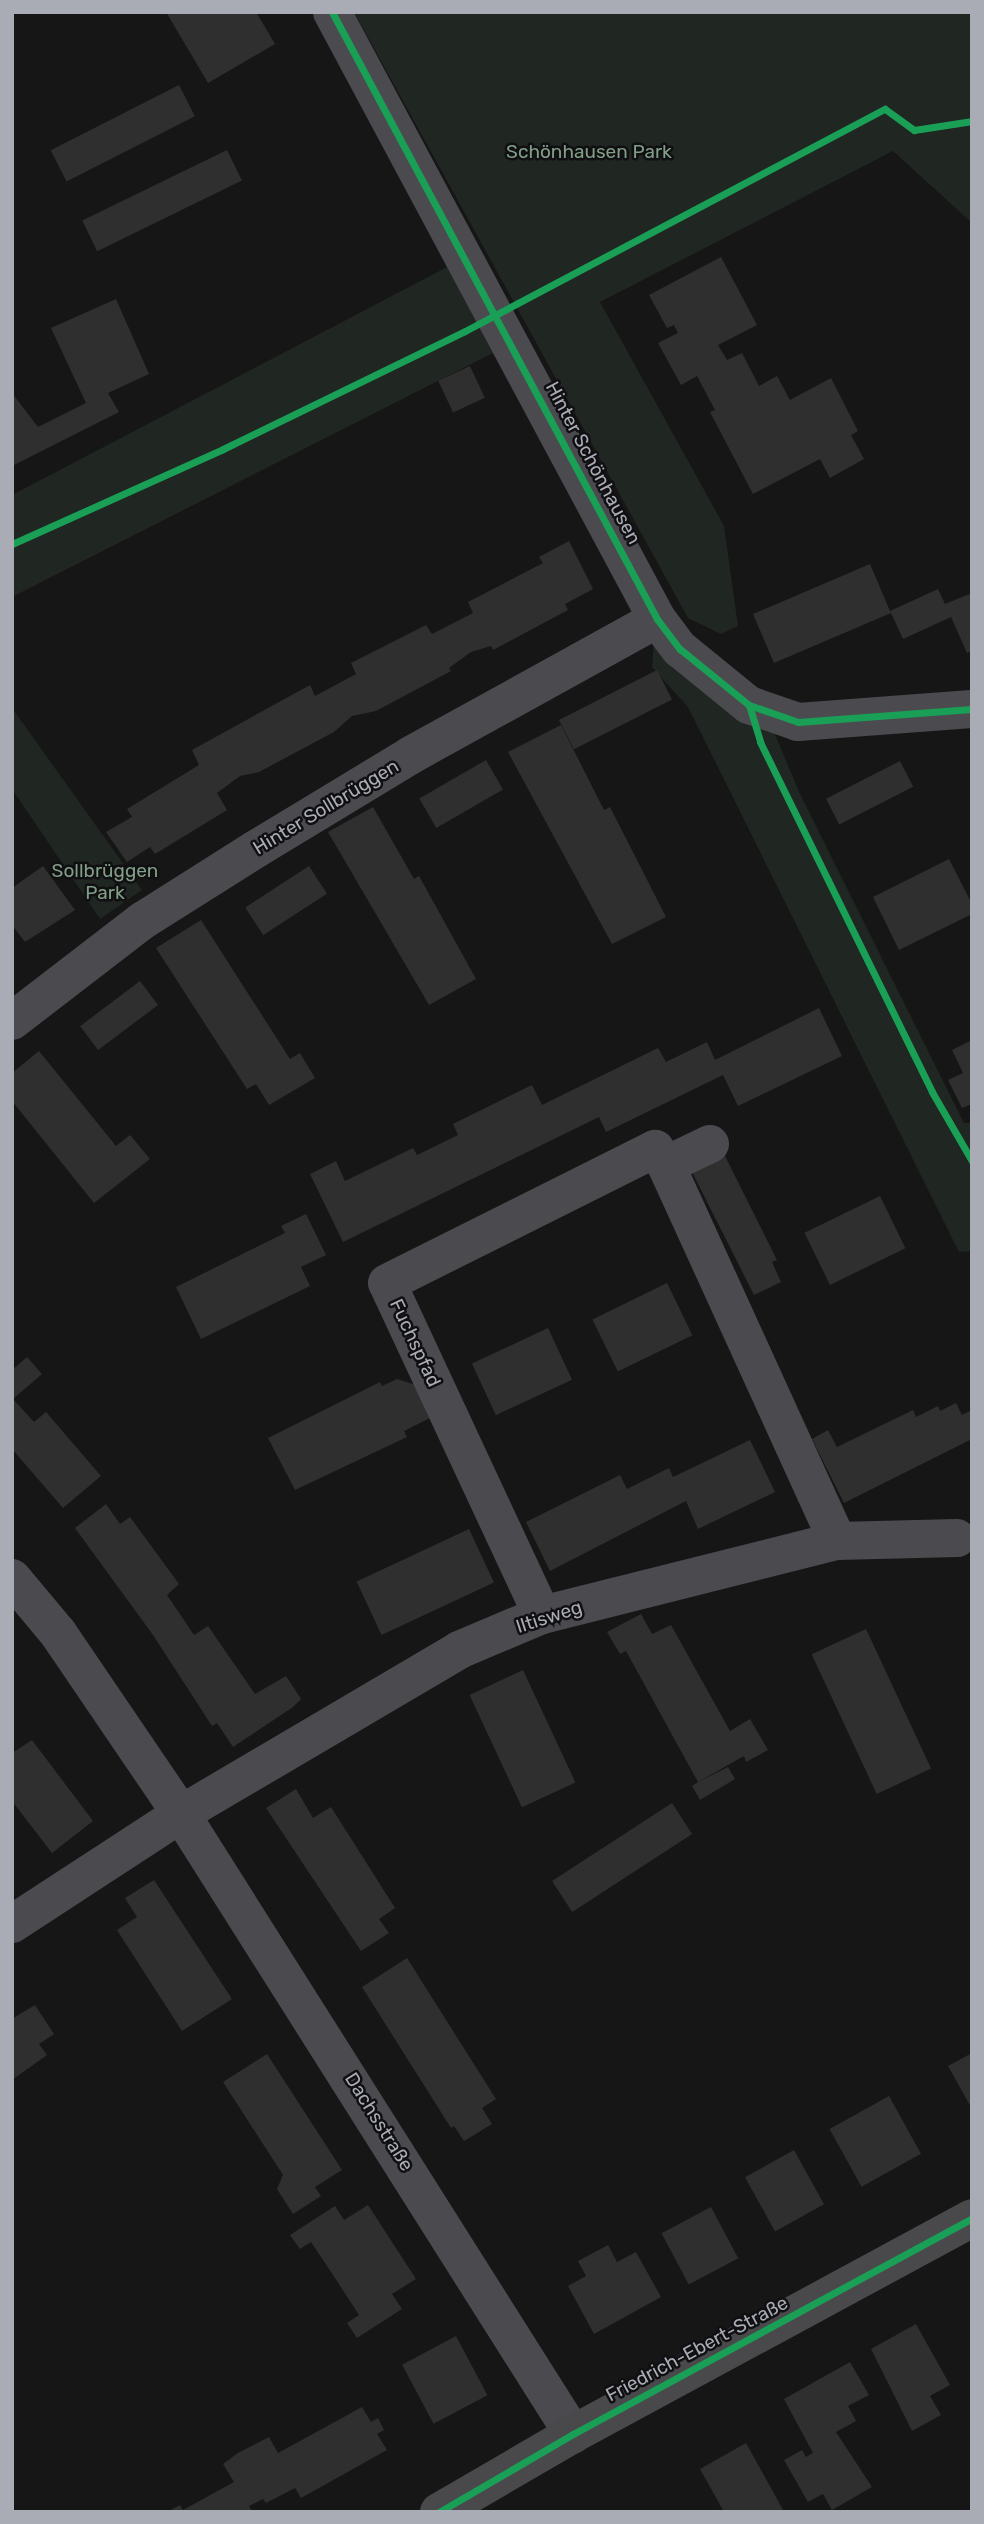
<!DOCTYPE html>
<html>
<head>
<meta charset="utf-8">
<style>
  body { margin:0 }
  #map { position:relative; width:984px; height:2524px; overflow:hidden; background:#161616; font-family:Rubik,sans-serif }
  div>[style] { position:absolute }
  .green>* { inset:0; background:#202621 }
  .building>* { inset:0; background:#2f2f30; transform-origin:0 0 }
  .street>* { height:38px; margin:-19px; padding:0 19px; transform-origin:19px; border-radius:19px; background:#4b4b4f }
  .secondary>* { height:38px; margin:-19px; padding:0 19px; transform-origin:19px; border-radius:19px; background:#49494c }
  .cycleway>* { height:7px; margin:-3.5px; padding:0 3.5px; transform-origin:3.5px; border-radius:3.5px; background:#1a9f57 }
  span { translate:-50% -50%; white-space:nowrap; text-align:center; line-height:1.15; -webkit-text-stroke:5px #101012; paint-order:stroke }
  .park-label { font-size:19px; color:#829e87 }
  .street-label { font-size:19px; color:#a9abb5 }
  .frame { position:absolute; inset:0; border:14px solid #a9abb5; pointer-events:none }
</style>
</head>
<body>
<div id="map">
  <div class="green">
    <i style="clip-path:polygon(354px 12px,972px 12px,972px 223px,893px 151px,600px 302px,724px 526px,738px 626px,721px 634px,688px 618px)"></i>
    <i style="clip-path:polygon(449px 266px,493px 353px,12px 597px,12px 495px)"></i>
    <i style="clip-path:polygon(654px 642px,774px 732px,800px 794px,964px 1123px,972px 1123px,972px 1251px,959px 1252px,688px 707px,652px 667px)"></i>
    <i style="clip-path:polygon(12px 708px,142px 890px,100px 919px,12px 789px)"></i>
  </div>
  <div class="building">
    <i style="clip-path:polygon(166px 12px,256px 12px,275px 44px,208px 83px)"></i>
    <i style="left:179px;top:85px;width:35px;height:144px;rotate:63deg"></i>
    <i style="left:227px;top:150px;width:34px;height:161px;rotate:64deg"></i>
    <i style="clip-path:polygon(721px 257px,757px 325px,718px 345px,727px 360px,742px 353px,759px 386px,777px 376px,790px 400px,831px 378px,858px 431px,851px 435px,864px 459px,830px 478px,820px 459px,753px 494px,710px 412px,715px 410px,697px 376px,681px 385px,658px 343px,678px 333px,674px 325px,667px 328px,649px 295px)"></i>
    <i style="clip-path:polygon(116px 299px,149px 374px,108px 393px,119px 412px,12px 466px,12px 393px,38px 427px,86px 403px,51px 328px)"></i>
    <i style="left:470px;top:366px;width:35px;height:35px;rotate:65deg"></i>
    <i style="clip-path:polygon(569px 541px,593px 589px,565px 604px,568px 610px,493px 650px,491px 646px,471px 652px,449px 668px,451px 671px,376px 711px,352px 716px,334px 732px,259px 772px,240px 776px,217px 793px,227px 810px,155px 854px,150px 847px,127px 862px,106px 832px,132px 817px,127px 809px,199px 765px,192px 750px,310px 685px,315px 696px,356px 674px,351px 663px,426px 625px,432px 634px,473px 613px,468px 602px,543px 563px,539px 557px)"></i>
    <i style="clip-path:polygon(870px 564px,890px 611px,938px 589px,945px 604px,972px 593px,972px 651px,967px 653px,951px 617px,903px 639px,891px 613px,774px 663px,753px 614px)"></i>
    <i style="left:657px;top:670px;width:33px;height:110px;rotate:63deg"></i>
    <i style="clip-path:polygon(561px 725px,604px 810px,610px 807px,666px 917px,612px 944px,508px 752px)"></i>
    <i style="left:486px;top:760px;width:34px;height:77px;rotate:60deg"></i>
    <i style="left:900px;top:761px;width:29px;height:83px;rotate:63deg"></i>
    <i style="clip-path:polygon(373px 807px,414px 879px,419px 876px,476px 979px,429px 1005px,328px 832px)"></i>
    <i style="clip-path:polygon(949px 859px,972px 904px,972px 914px,899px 950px,873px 897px)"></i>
    <i style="clip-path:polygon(43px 866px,75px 910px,25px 942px,12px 925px,12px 888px)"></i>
    <i style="left:309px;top:866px;width:33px;height:76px;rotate:57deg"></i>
    <i style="clip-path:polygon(201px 920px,290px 1059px,300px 1053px,315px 1078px,269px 1105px,256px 1084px,247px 1089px,156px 948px)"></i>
    <i style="left:140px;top:981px;width:30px;height:75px;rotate:53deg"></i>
    <i style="clip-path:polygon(819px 1008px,842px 1056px,738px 1106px,723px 1075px,606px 1132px,599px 1117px,343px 1242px,310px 1174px,336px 1161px,345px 1181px,413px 1148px,417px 1155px,458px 1135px,453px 1124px,532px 1085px,542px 1105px,658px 1048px,666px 1062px,707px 1042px,715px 1060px)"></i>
    <i style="clip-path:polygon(972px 1040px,972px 1104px,962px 1108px,948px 1080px,963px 1073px,952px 1050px)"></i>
    <i style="clip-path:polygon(39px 1051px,116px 1146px,130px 1135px,150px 1159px,94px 1203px,12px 1101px,12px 1073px)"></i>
    <i style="clip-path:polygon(720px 1146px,777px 1260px,772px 1262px,781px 1282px,754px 1295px,687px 1162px)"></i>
    <i style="left:880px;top:1196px;width:58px;height:84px;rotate:64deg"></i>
    <i style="clip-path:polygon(306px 1214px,326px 1255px,301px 1267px,310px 1286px,201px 1339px,176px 1287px,285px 1233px,281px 1226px)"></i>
    <i style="left:667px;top:1283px;width:58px;height:83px;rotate:64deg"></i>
    <i style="left:548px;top:1328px;width:57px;height:84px;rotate:65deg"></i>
    <i style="clip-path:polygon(27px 1357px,42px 1374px,13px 1399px,34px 1422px,46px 1412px,101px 1476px,63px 1508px,12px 1449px,12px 1370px)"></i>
    <i style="clip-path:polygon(397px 1379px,419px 1386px,432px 1417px,404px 1431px,407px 1437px,295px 1490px,268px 1438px,380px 1382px,382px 1386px)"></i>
    <i style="clip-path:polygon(956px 1403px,962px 1415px,972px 1410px,972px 1439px,844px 1503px,812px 1439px,828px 1430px,837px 1447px,913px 1410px,916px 1417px,938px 1406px,940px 1411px)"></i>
    <i style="clip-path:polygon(750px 1440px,775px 1492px,698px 1529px,686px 1501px,550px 1571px,526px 1522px,620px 1475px,627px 1489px,669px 1468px,673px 1477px)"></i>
    <i style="clip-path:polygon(106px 1504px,120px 1524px,130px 1517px,179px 1584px,167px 1595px,194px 1635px,208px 1626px,255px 1694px,286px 1676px,301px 1699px,293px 1707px,233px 1747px,217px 1723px,212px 1726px,153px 1635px,75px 1528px)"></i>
    <i style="left:469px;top:1529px;width:59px;height:124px;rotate:65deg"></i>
    <i style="clip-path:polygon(641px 1614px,652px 1634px,671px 1625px,730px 1731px,750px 1719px,768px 1750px,746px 1762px,744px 1756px,698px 1782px,728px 1767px,735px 1779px,700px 1800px,692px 1786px,698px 1782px,626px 1651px,620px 1654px,607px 1632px)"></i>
    <i style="left:866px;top:1629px;width:154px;height:60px;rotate:65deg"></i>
    <i style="left:523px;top:1670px;width:124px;height:59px;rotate:65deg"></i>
    <i style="clip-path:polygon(32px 1740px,93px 1821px,52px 1853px,12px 1801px,12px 1753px)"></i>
    <i style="clip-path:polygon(296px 1789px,313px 1818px,331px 1807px,395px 1908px,379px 1919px,389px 1933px,361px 1951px,266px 1808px)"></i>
    <i style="left:672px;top:1803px;width:37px;height:143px;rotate:57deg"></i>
    <i style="clip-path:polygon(154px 1880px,232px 1999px,182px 2031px,117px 1930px,137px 1917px,125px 1898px)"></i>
    <i style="clip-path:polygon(407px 1958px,496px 2099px,482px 2108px,492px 2124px,464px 2141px,454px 2126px,451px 2128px,362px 1987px)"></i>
    <i style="clip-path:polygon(35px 2005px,54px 2034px,39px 2044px,47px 2055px,12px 2080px,12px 2019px)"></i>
    <i style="clip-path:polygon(972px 2053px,972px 2109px,948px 2066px)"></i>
    <i style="clip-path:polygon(267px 2054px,342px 2170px,315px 2187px,321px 2196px,293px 2214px,277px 2189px,283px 2175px,223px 2082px)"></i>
    <i style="left:889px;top:2096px;width:66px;height:68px;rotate:61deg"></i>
    <i style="left:794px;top:2150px;width:62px;height:56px;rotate:61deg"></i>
    <i style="clip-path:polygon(368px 2205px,416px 2279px,392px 2294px,402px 2309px,357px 2338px,347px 2323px,359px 2315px,335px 2278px,311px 2242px,300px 2249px,290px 2235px,335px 2206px,344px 2220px)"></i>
    <i style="left:711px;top:2207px;width:58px;height:56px;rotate:62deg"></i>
    <i style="clip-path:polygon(608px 2245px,617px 2262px,636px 2252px,661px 2297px,594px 2334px,568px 2286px,586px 2276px,578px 2261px)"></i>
    <i style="clip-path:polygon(916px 2324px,950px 2385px,930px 2396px,941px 2415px,912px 2431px,871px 2349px)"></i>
    <i style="left:456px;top:2336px;width:67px;height:61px;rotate:62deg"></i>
    <i style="clip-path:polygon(850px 2362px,869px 2395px,848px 2406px,856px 2421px,836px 2432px,872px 2487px,832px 2510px,823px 2494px,808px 2502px,784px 2460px,802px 2450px,806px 2457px,813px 2453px,784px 2399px)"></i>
    <i style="clip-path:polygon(362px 2407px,371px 2422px,378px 2418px,384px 2430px,377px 2434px,387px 2450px,301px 2498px,295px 2488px,266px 2503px,263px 2499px,249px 2506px,252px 2512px,167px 2512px,180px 2505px,183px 2510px,234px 2482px,223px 2464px,238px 2453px,269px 2437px,278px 2453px)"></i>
    <i style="clip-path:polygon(746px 2443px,776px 2497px,784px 2512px,724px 2512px,700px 2469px)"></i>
  </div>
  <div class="street">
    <i style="left:332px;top:12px;width:689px;rotate:61.83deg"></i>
    <i style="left:657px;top:619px;width:38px;rotate:53deg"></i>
    <i style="left:680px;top:649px;width:89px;rotate:39.1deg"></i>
    <i style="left:749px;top:705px;width:52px;rotate:19.1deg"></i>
    <i style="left:798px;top:722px;width:174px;rotate:-4.3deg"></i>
    <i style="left:12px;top:1021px;width:164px;rotate:-37.6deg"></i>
    <i style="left:142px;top:921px;width:135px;rotate:-32.3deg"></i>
    <i style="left:256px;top:849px;width:181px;rotate:-31.2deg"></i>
    <i style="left:411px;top:755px;width:281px;rotate:-28.9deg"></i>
    <i style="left:710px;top:1144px;width:49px;rotate:154.5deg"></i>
    <i style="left:666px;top:1165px;width:413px;rotate:65.5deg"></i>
    <i style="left:12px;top:1578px;width:72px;rotate:50.1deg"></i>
    <i style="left:58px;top:1633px;width:219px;rotate:55.8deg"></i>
    <i style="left:181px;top:1814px;width:734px;rotate:57.7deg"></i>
    <i style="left:542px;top:1615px;width:366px;rotate:-115deg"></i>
    <i style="left:387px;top:1283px;width:300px;rotate:-26.6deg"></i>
    <i style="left:655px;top:1149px;width:19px;rotate:55deg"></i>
    <i style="left:12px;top:1924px;width:202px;rotate:-33.1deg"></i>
    <i style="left:181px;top:1814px;width:323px;rotate:-30.5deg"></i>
    <i style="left:459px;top:1650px;width:90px;rotate:-22.9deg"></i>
    <i style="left:542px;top:1615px;width:304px;rotate:-14.1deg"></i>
    <i style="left:837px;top:1541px;width:120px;rotate:-1.4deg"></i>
  </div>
  <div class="secondary">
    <i style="left:439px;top:2512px;width:155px;rotate:-30.2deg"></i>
    <i style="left:573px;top:2434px;width:454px;rotate:-28.4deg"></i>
  </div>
  <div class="cycleway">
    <i style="left:332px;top:12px;width:689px;rotate:61.83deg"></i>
    <i style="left:657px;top:619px;width:38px;rotate:53deg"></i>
    <i style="left:680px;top:649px;width:89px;rotate:39.1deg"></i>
    <i style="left:749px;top:705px;width:52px;rotate:19.1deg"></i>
    <i style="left:798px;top:722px;width:174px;rotate:-4.3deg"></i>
    <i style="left:12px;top:544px;width:231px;rotate:-24.2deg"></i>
    <i style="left:223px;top:449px;width:269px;rotate:-26deg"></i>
    <i style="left:465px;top:331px;width:475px;rotate:-27.9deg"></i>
    <i style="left:885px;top:109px;width:36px;rotate:36deg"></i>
    <i style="left:914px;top:130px;width:59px;rotate:-8.8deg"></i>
    <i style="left:749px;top:705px;width:39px;rotate:73deg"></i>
    <i style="left:760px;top:742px;width:390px;rotate:63.8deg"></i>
    <i style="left:932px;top:1092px;width:80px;rotate:59.9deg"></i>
    <i style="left:439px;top:2512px;width:155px;rotate:-30.2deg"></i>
    <i style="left:573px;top:2434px;width:454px;rotate:-28.4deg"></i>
  </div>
  <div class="park-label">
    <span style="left:589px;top:152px">Schönhausen Park</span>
    <span style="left:105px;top:882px">Sollbrüggen<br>Park</span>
  </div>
  <div class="street-label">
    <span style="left:593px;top:463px;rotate:62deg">Hinter Schönhausen</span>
    <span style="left:326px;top:807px;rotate:-31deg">Hinter Sollbrüggen</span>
    <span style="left:415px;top:1343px;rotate:65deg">Fuchspfad</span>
    <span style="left:549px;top:1617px;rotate:-18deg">Iltisweg</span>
    <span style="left:379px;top:2122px;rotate:58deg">Dachsstraße</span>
    <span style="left:697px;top:2349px;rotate:-28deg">Friedrich-Ebert-Straße</span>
  </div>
  <div class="frame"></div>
</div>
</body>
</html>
